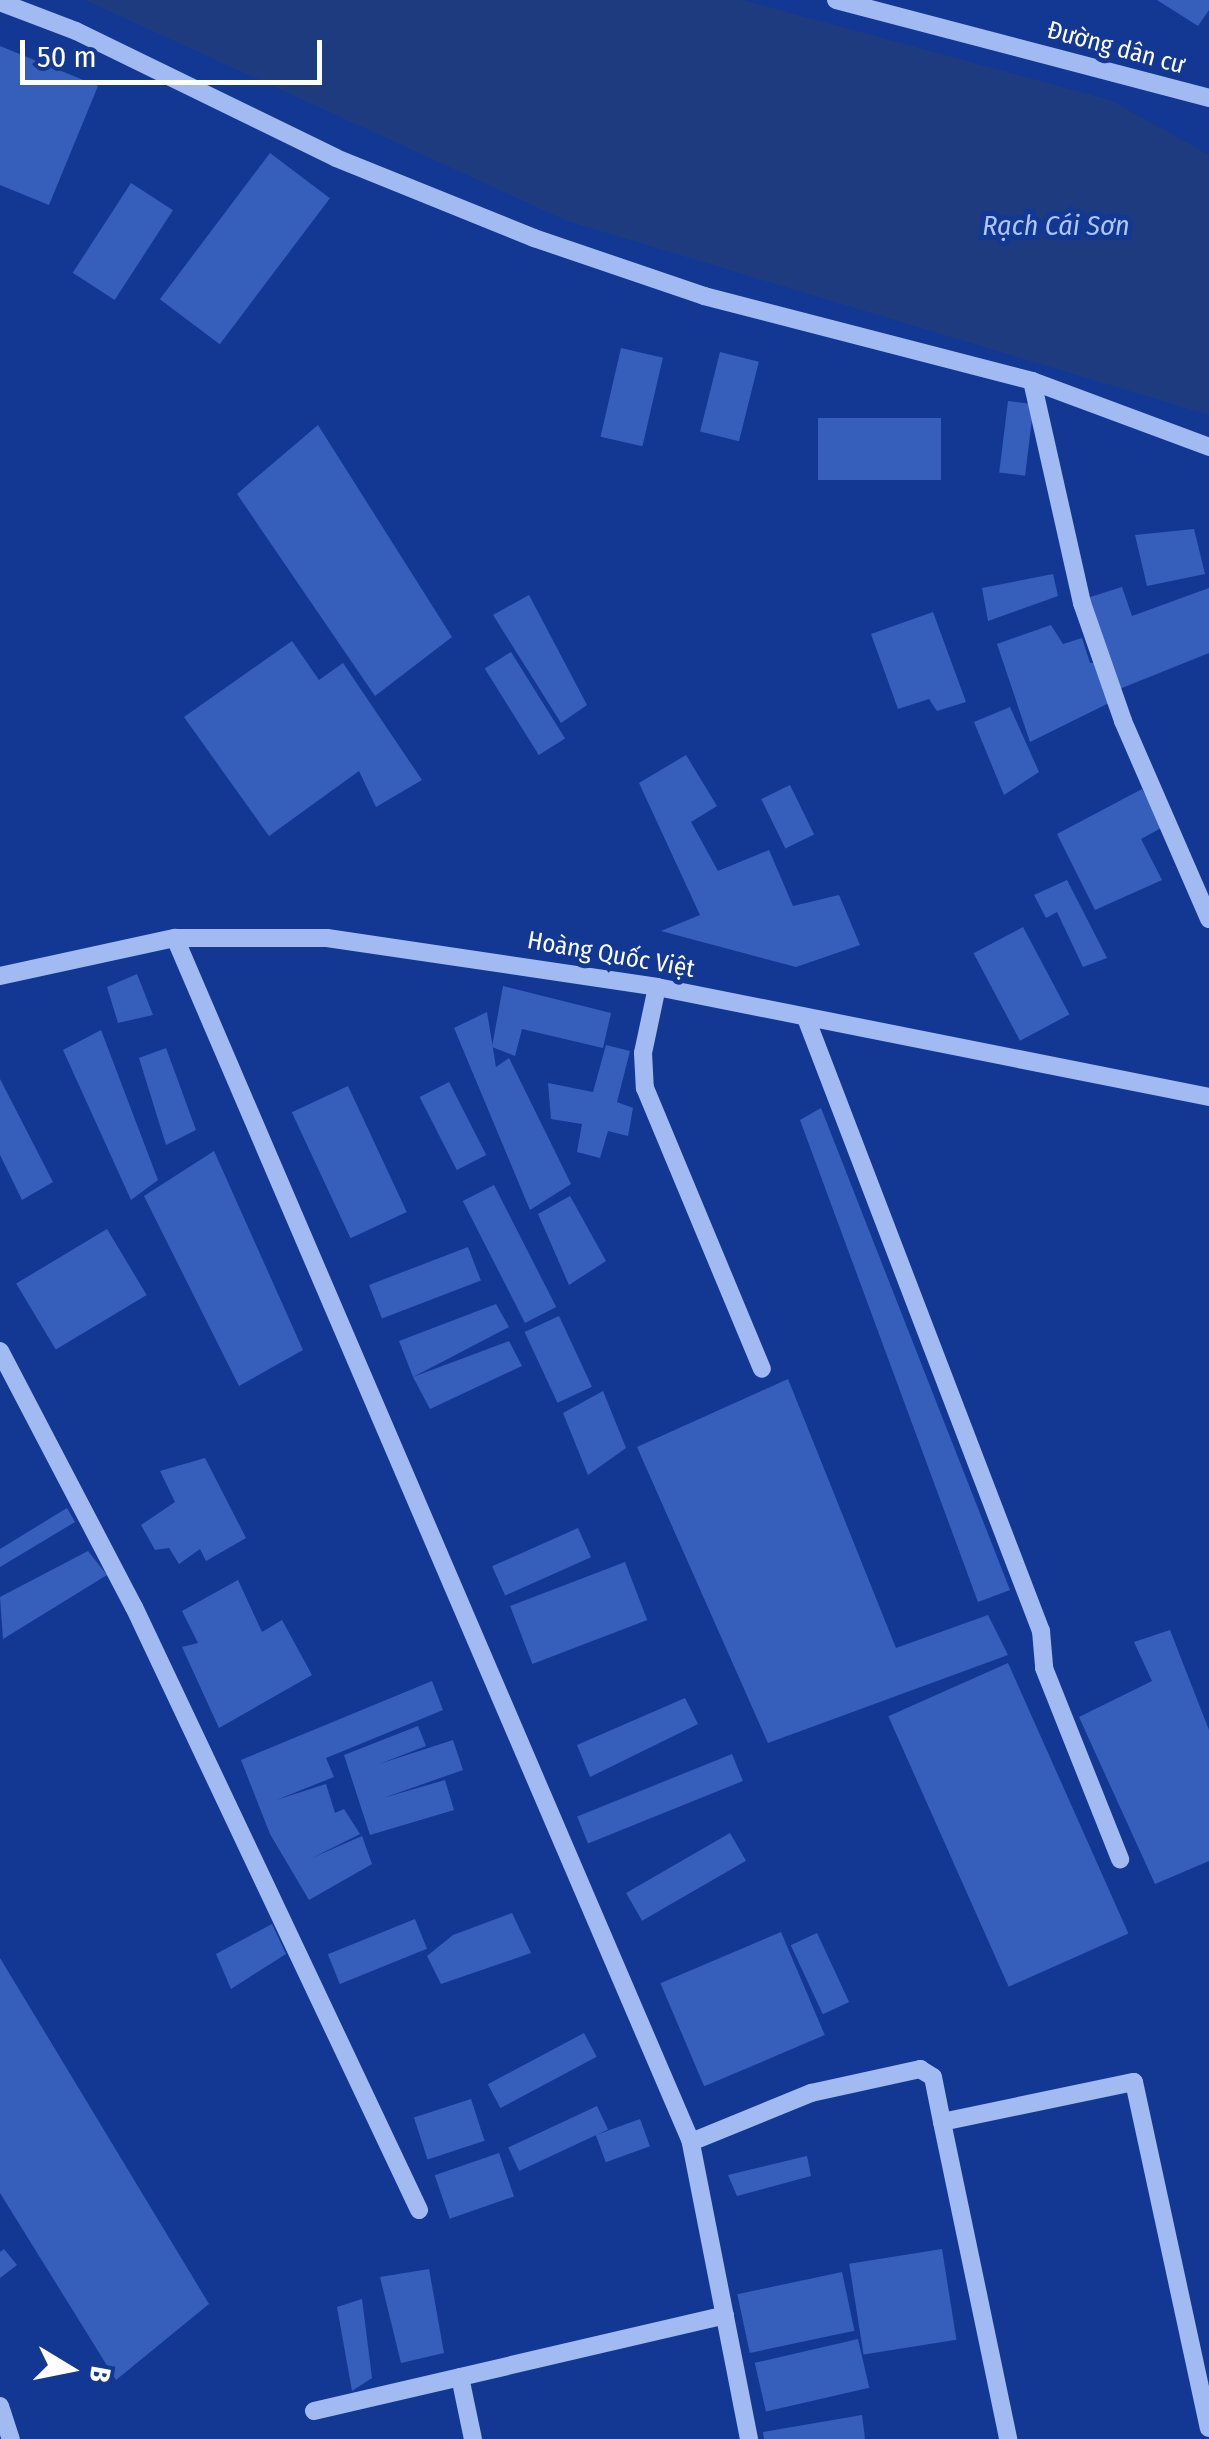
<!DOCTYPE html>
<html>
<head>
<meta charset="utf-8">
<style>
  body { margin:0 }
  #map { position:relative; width:1209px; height:2439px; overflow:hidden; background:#133893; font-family:"Fira Sans Condensed",sans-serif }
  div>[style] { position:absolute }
  .water>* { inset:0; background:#1e3b80 }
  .building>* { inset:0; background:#365fbb; transform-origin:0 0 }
  .minor>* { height:18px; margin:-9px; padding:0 9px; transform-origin:9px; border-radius:9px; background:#a1baf2 }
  span { translate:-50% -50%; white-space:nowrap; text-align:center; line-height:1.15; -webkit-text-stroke:10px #133893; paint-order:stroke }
  .street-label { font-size:25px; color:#fff }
  .water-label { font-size:28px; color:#adc5f9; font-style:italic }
  .north { position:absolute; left:20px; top:2319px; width:100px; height:100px; -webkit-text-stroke:8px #133893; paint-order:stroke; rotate:100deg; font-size:28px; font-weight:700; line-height:40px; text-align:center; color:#fff }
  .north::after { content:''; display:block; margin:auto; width:35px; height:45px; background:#fff; clip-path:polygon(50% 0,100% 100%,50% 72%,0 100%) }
  .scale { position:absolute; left:20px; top:40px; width:302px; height:45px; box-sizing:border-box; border:5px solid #fff; border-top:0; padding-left:12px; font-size:30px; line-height:35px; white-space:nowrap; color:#fff; -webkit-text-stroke:8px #133893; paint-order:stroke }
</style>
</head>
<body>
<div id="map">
  <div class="water">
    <i style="clip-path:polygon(85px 0,743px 0,1110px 100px,1209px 155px,1209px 415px,567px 221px)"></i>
  </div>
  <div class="building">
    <i style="clip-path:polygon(1157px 0,1209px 0,1209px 10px,1198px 26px)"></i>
    <i style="clip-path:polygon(0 46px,98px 86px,49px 205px,0 185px)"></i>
    <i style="left:270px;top:153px;width:75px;height:183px;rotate:37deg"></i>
    <i style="left:131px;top:183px;width:50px;height:107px;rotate:33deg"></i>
    <i style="left:621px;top:348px;width:43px;height:91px;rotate:13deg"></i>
    <i style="left:720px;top:352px;width:40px;height:82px;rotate:14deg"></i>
    <i style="left:1008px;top:401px;width:26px;height:72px;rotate:7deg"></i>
    <i style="left:818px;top:418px;width:123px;height:62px"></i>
    <i style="clip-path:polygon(318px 425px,452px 637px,375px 696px,237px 494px)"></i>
    <i style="clip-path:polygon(1194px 529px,1205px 574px,1147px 586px,1135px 535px)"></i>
    <i style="clip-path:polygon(1053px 574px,1058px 596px,988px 621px,982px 588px)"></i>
    <i style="clip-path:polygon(1122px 587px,1132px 616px,1209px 588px,1209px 653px,1117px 690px,1087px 598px)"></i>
    <i style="clip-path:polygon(529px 595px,587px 705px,561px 723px,493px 615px)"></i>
    <i style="clip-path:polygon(933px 612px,966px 702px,937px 711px,929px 699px,898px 709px,871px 634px)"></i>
    <i style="clip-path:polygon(1051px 625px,1063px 644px,1082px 638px,1090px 663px,1101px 662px,1109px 703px,1030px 742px,997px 644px)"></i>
    <i style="clip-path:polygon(292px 641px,319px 680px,343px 663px,422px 780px,376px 807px,359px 771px,269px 836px,184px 717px)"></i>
    <i style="left:511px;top:652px;width:102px;height:31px;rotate:58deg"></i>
    <i style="clip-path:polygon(1010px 707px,1039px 772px,1004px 795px,974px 722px)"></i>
    <i style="clip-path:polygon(686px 755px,717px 806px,691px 822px,718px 871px,769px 850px,793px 906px,839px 895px,860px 945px,796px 967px,661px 931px,700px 915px,639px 783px)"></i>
    <i style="left:790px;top:785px;width:55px;height:32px;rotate:64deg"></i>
    <i style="clip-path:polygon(1142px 789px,1163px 827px,1141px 839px,1162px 880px,1095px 910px,1057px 834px)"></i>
    <i style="clip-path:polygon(1067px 880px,1107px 958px,1083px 967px,1057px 912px,1046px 918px,1034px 895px)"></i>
    <i style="left:1023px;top:927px;width:99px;height:56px;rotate:62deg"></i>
    <i style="clip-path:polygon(137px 974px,153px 1015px,118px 1023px,107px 987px)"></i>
    <i style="clip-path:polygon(503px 986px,611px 1013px,603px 1048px,522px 1029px,515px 1056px,492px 1047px)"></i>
    <i style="clip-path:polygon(487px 1012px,496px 1067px,509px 1058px,571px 1184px,530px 1210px,454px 1028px)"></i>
    <i style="clip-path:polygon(101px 1030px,158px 1180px,131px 1200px,63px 1050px)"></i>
    <i style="clip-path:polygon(606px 1045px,630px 1051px,617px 1102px,633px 1108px,628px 1136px,608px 1131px,600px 1158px,577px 1152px,582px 1124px,551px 1119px,548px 1083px,593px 1092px)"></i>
    <i style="clip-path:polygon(166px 1048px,196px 1130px,166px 1145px,139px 1058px)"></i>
    <i style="clip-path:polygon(0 1079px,53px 1182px,22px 1200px,0 1155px)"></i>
    <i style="left:449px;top:1082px;width:82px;height:33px;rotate:63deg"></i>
    <i style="left:348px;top:1086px;width:139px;height:62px;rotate:65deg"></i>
    <i style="clip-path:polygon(821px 1108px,1010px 1590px,978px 1602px,800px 1120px)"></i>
    <i style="clip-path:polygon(214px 1151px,303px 1350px,239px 1386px,144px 1196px)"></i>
    <i style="left:494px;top:1185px;width:137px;height:35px;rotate:63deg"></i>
    <i style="clip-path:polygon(570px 1196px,606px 1261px,569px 1285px,538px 1214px)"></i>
    <i style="left:107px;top:1229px;width:77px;height:106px;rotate:59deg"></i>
    <i style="left:468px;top:1247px;width:36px;height:106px;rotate:69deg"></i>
    <i style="clip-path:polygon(496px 1304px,509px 1327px,413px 1377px,399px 1341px)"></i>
    <i style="left:559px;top:1316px;width:78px;height:38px;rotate:65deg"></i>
    <i style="clip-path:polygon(509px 1341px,522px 1366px,430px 1409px,413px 1377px)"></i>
    <i style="clip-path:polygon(788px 1379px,896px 1648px,988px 1615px,1008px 1655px,768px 1743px,637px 1447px)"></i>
    <i style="clip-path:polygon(603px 1391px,626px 1448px,588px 1475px,563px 1413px)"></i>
    <i style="clip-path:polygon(205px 1458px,246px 1538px,206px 1561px,200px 1549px,179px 1564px,169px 1548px,155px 1550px,141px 1525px,175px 1502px,160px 1471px)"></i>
    <i style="clip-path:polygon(67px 1508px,75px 1522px,0 1567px,0 1549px)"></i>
    <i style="left:578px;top:1528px;width:32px;height:94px;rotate:66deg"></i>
    <i style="clip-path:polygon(88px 1551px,107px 1575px,3px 1639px,0 1597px)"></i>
    <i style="left:625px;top:1562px;width:62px;height:123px;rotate:69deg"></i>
    <i style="clip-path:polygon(238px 1580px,262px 1632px,282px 1620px,312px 1675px,219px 1728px,182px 1647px,198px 1643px,182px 1611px)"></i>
    <i style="clip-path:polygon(1170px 1630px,1209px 1730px,1209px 1861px,1155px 1884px,1079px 1717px,1152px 1681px,1134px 1642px)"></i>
    <i style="left:1008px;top:1663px;width:296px;height:131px;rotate:66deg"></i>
    <i style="clip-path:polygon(432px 1681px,443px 1710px,326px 1758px,334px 1777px,276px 1800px,326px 1784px,335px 1813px,344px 1809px,360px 1834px,312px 1858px,362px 1836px,372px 1864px,309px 1900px,270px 1834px,241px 1760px)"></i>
    <i style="clip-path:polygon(685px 1698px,698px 1724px,590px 1777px,577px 1745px)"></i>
    <i style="clip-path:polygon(418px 1726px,426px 1746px,379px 1764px,453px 1740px,463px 1770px,383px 1798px,445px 1780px,454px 1810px,370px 1835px,344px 1755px)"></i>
    <i style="left:732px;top:1754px;width:29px;height:167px;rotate:68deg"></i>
    <i style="left:730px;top:1833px;width:32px;height:120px;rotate:60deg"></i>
    <i style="clip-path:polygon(512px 1913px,531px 1953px,441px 1984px,427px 1956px,453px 1935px)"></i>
    <i style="left:415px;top:1919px;width:32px;height:94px;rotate:68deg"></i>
    <i style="clip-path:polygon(272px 1924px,286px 1954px,231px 1989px,216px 1954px)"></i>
    <i style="left:781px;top:1932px;width:112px;height:131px;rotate:67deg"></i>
    <i style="left:817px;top:1933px;width:76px;height:29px;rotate:65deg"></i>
    <i style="clip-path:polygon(0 1958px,209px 2304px,116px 2380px,0 2193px)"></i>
    <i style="left:584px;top:2033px;width:27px;height:109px;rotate:62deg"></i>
    <i style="left:471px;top:2099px;width:44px;height:60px;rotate:72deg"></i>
    <i style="left:597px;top:2106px;width:26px;height:98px;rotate:65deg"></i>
    <i style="left:640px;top:2119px;width:29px;height:47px;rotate:70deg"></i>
    <i style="left:499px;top:2153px;width:46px;height:68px;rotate:71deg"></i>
    <i style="clip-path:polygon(807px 2156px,811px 2176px,737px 2196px,728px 2175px)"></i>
    <i style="clip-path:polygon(4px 2249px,17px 2265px,0 2278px,0 2252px)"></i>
    <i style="left:942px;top:2249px;width:92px;height:94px;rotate:81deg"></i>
    <i style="clip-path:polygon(429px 2269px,444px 2353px,401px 2363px,380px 2277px)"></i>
    <i style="left:842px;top:2272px;width:60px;height:107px;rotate:78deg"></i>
    <i style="clip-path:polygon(362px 2299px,372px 2378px,352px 2391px,337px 2307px)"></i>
    <i style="left:858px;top:2339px;width:50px;height:106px;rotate:77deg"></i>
    <i style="clip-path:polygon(862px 2415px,865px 2439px,764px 2439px,763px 2432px)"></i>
  </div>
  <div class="minor">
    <i style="left:836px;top:0;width:386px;rotate:14.7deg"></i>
    <i style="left:0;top:2px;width:81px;rotate:20.9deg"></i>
    <i style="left:76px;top:31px;width:289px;rotate:26deg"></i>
    <i style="left:336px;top:158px;width:214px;rotate:22deg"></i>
    <i style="left:534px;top:238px;width:180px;rotate:18.8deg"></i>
    <i style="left:704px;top:296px;width:339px;rotate:14.5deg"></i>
    <i style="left:1032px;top:381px;width:189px;rotate:20.4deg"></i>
    <i style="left:1032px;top:381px;width:228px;rotate:77.3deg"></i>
    <i style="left:1082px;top:603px;width:125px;rotate:70.8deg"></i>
    <i style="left:1123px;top:721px;width:216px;rotate:66.5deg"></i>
    <i style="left:175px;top:938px;width:1310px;rotate:66.8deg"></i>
    <i style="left:0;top:976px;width:179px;rotate:-12.3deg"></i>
    <i style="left:175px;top:938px;width:152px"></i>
    <i style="left:327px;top:938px;width:334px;rotate:8.4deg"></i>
    <i style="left:657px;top:987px;width:563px;rotate:11.27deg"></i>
    <i style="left:657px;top:987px;width:67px;rotate:102deg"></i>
    <i style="left:643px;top:1053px;width:35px;rotate:87deg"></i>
    <i style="left:645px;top:1088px;width:304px;rotate:67.4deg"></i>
    <i style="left:806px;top:1018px;width:657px;rotate:69.03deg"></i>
    <i style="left:1041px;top:1631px;width:37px;rotate:85deg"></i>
    <i style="left:1044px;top:1668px;width:206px;rotate:68.3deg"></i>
    <i style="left:0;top:1351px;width:289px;rotate:62.4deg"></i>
    <i style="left:134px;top:1607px;width:667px;rotate:64.7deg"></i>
    <i style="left:942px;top:2122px;width:324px;rotate:78.2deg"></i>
    <i style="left:460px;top:2377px;width:63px;rotate:78.2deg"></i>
    <i style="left:0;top:2406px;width:35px;rotate:72deg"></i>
    <i style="left:314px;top:2411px;width:422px;rotate:-13.1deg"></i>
    <i style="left:749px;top:2439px;width:303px;rotate:-101.1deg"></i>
    <i style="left:691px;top:2142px;width:130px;rotate:-22.2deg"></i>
    <i style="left:811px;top:2093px;width:112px;rotate:-12.4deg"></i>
    <i style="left:920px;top:2069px;width:15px;rotate:32deg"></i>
    <i style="left:933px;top:2077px;width:46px;rotate:78.7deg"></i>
    <i style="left:942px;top:2122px;width:196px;rotate:-11.8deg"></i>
    <i style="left:1134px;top:2082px;width:354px;rotate:77.8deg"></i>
  </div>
  <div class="street-label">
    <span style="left:1116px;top:48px;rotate:15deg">Đường dân cư</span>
    <span style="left:611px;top:955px;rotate:10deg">Hoàng Quốc Việt</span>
  </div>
  <div class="water-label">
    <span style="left:1056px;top:226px">Rạch Cái Sơn</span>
  </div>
  <div class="north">B</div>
  <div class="scale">50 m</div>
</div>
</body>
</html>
